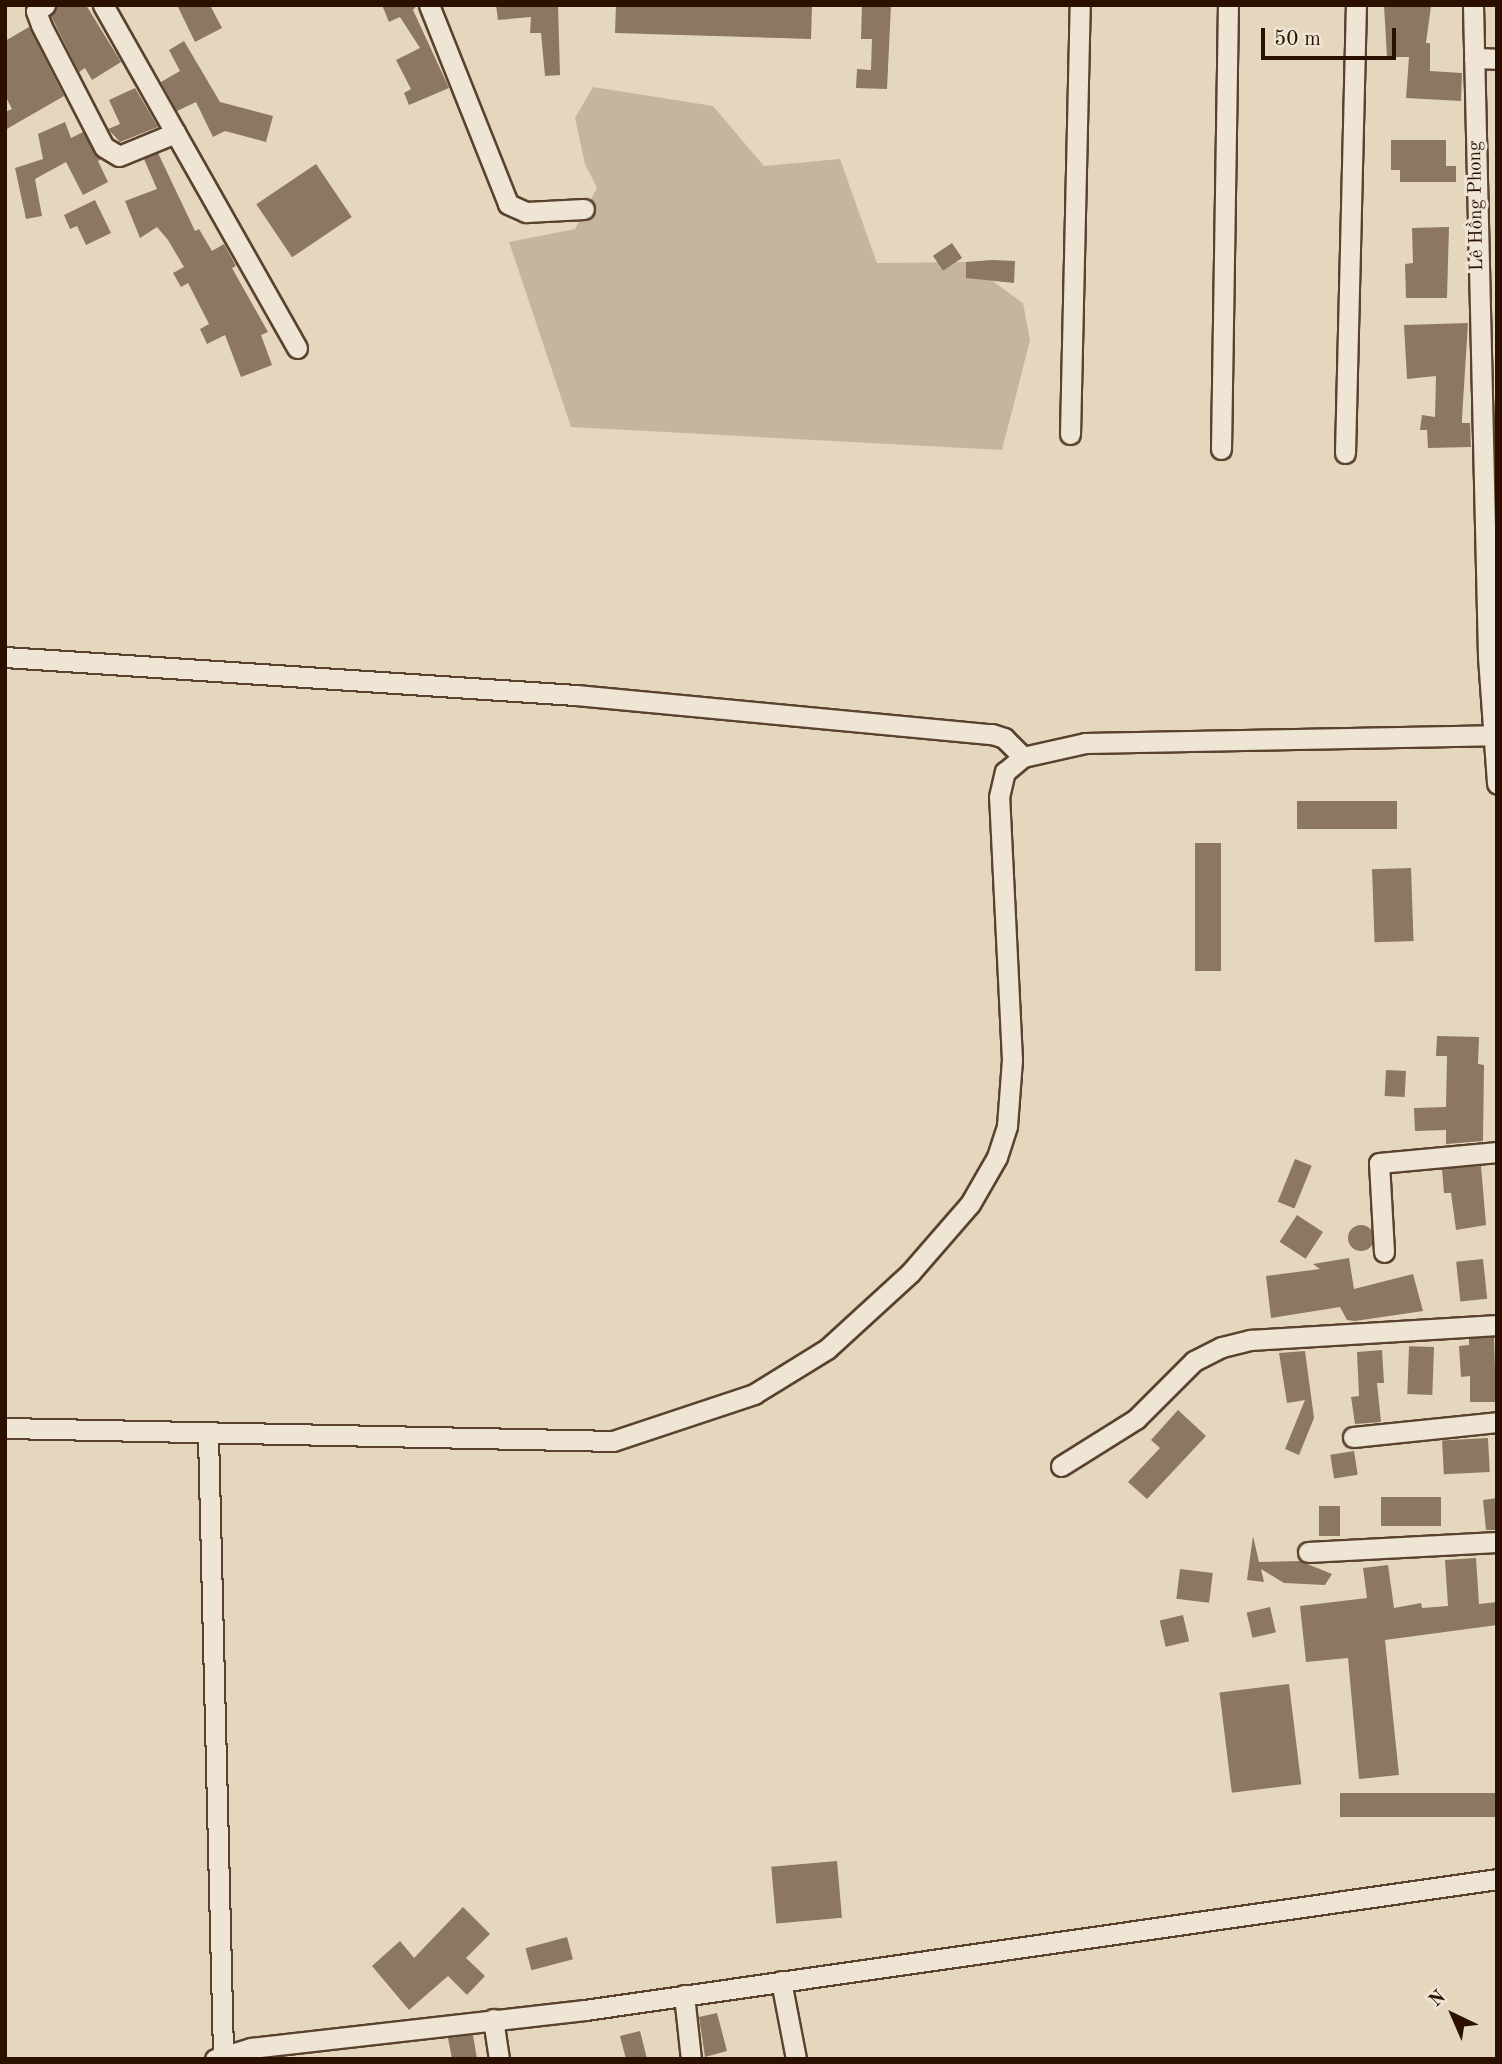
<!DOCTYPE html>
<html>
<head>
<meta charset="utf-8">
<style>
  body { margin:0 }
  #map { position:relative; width:1502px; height:2064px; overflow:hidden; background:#e5d7bd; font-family:"Old Standard TT",serif }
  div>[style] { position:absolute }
  .green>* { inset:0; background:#c5b59d }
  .building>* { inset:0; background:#8c7762; transform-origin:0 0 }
  .round { border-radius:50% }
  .roads { filter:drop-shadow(2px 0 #5a422f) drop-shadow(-2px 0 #5a422f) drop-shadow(0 2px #5a422f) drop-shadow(0 -2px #5a422f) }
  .minor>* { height:19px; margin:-9.5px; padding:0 9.5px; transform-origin:9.5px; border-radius:9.5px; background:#eee5d4 }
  span { translate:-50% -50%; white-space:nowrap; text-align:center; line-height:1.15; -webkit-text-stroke:6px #eee5d4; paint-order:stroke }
  .street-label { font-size:19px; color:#2b1000 }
  .frame { position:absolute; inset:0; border:7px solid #2b1000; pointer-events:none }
  .north { position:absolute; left:1418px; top:1980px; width:70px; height:70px; -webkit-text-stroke:5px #eee5d4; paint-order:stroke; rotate:316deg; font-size:19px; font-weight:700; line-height:28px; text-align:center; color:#2b1000 }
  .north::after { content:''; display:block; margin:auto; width:24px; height:32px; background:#2b1000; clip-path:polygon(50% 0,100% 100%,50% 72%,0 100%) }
  .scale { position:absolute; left:1261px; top:28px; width:135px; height:32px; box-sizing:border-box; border:4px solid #2b1000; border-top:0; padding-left:9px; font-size:21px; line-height:24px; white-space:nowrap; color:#2b1000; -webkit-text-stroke:5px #eee5d4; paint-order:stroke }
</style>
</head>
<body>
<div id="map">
  <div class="green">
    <i style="clip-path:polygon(593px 87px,713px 106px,764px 166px,840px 159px,877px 263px,966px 262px,1023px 303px,1030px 340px,1002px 450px,571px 427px,509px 242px,575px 229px,597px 188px,585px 164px,575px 118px)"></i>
  </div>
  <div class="building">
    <i style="clip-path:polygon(57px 5px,86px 5px,121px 62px,92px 80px,85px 68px,79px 72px,51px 16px)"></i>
    <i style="clip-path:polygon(177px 5px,210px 5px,222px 28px,195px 42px)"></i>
    <i style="clip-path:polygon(382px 5px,417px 5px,413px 10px,449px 88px,409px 105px,404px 93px,411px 89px,396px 60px,420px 48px,400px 17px,389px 22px)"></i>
    <i style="clip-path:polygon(496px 5px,558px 5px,560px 75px,545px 76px,541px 33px,530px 33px,531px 17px,498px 20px)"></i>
    <i style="clip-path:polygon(616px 5px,812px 5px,811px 39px,615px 33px)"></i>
    <i style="clip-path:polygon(862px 5px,891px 5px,887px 89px,856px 88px,857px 69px,871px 70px,872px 39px,861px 39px)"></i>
    <i style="clip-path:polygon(1384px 5px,1431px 6px,1426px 43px,1430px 43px,1430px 71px,1462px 73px,1461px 101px,1406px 98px,1409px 57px,1387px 57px)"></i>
    <i style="clip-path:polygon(29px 27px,64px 96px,5px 130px,5px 112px,12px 109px,5px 95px,5px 41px)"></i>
    <i style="clip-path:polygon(184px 41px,220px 102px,273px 116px,266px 142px,225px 131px,213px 137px,196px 102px,177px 111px,161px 82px,180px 71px,169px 50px)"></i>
    <i style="clip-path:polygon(135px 88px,158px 127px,120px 142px,108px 129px,120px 124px,109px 100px)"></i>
    <i style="clip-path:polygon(65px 122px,71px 138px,83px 132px,101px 159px,98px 161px,108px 182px,83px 195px,66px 162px,35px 179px,42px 216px,26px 219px,15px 168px,43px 159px,38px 134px)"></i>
    <i style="clip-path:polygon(1391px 140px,1446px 140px,1446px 166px,1456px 166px,1456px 182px,1400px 182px,1400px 170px,1391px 170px)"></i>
    <i style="clip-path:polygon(158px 153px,195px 231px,199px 229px,212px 251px,224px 244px,236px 266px,232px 268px,268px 332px,261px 335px,272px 365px,241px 377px,225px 335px,207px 344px,200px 329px,209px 324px,188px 283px,181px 287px,173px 273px,184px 267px,168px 240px,157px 227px,140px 238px,125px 201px,157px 189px,144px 159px)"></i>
    <i style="left:316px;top:164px;width:64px;height:72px;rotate:56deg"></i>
    <i style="clip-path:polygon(95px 200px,111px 233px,86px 245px,77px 226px,70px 229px,64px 215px)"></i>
    <i style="clip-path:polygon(1449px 227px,1447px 298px,1406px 298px,1405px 264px,1413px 263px,1412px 228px)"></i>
    <i style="left:952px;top:243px;width:18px;height:23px;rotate:56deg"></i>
    <i style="clip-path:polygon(992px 260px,1015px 261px,1014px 283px,966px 278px,966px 262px)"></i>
    <i style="clip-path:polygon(1468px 323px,1462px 418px,1462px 423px,1470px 423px,1471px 447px,1428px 448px,1427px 430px,1420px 430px,1422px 415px,1435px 417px,1436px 376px,1407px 379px,1404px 325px)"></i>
    <i style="left:1397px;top:801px;width:28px;height:100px;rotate:90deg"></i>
    <i style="left:1195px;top:843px;width:26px;height:128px"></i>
    <i style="left:1411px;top:868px;width:73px;height:39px;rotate:88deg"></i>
    <i style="clip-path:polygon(1437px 1036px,1479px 1037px,1478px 1064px,1484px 1065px,1483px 1141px,1446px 1144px,1446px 1130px,1415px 1131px,1414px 1108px,1446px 1107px,1447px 1056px,1436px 1056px)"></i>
    <i style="left:1386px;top:1070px;width:20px;height:26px;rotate:3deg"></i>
    <i style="left:1295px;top:1159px;width:18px;height:46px;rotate:22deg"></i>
    <i style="clip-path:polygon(1481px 1166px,1486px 1225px,1456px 1230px,1451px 1193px,1444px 1193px,1442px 1169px)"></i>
    <i style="left:1297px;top:1215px;width:31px;height:32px;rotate:33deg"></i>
    <i class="round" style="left:1348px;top:1225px;width:26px;height:26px"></i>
    <i style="clip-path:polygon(1349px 1258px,1354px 1289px,1413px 1274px,1423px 1311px,1355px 1321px,1347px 1320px,1340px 1307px,1271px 1318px,1266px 1276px,1320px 1269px,1313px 1264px)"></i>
    <i style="left:1483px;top:1259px;width:40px;height:27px;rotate:84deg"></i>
    <i style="clip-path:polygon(1494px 1337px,1496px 1402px,1470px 1402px,1470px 1376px,1461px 1377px,1459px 1346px,1469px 1345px,1469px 1339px)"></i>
    <i style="left:1434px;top:1347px;width:48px;height:25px;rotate:92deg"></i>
    <i style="clip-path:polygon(1382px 1350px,1384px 1383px,1377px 1383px,1381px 1422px,1355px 1424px,1351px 1397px,1359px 1396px,1357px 1352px)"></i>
    <i style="clip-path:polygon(1305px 1351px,1314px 1418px,1299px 1455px,1285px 1449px,1305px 1400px,1287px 1403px,1279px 1353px)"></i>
    <i style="clip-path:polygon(1178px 1410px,1206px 1436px,1147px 1499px,1128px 1482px,1160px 1448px,1151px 1440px)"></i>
    <i style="left:1488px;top:1438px;width:34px;height:46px;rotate:87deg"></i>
    <i style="left:1354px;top:1451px;width:24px;height:24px;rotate:81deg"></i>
    <i style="left:1441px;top:1497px;width:29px;height:60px;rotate:90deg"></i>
    <i style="clip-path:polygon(1497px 1498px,1497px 1530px,1486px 1530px,1483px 1500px)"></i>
    <i style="left:1319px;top:1506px;width:21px;height:30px"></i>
    <i style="clip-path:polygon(1253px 1536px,1259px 1562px,1300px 1561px,1332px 1574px,1325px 1585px,1284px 1583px,1261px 1569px,1264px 1582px,1247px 1580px)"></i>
    <i style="clip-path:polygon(1476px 1558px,1479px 1604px,1497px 1602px,1497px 1625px,1385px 1640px,1399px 1775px,1359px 1779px,1348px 1658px,1306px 1662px,1300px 1606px,1367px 1598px,1363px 1568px,1388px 1565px,1394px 1608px,1421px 1603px,1422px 1608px,1448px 1606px,1445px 1560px)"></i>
    <i style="left:1180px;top:1569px;width:33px;height:30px;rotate:7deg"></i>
    <i style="left:1270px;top:1607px;width:26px;height:24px;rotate:77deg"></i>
    <i style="left:1183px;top:1615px;width:27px;height:24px;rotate:77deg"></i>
    <i style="left:1289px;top:1684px;width:101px;height:70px;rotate:83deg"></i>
    <i style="left:1497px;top:1793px;width:24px;height:157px;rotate:90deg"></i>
    <i style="left:837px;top:1861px;width:57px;height:66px;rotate:85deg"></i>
    <i style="clip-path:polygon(463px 1907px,490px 1934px,466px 1958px,485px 1976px,467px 1995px,448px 1976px,409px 2010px,372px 1966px,400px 1941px,414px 1958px)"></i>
    <i style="left:567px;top:1937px;width:23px;height:43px;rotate:75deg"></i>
    <i style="clip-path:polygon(717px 2013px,727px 2051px,705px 2057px,699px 2017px)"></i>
    <i style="clip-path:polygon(640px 2031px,647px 2059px,626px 2059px,620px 2036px)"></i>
    <i style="clip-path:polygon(473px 2035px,477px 2059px,452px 2059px,448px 2038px)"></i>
  </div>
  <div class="roads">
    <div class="minor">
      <i style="left:45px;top:5px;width:11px;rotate:146deg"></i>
      <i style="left:36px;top:11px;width:15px;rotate:70deg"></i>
      <i style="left:41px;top:25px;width:137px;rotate:62.7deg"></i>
      <i style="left:104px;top:147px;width:17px;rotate:31deg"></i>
      <i style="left:119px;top:156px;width:61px;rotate:-22.3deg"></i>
      <i style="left:103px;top:5px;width:394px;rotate:60.5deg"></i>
      <i style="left:429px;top:5px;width:214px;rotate:68.3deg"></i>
      <i style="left:508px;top:204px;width:20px;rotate:24deg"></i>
      <i style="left:526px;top:212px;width:58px;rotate:-3deg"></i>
      <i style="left:1473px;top:5px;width:652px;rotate:88.68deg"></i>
      <i style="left:1488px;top:657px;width:127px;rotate:85.9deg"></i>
      <i style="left:1474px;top:58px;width:23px;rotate:2deg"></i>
      <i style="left:1070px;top:434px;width:429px;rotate:-88.7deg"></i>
      <i style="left:1221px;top:449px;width:444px;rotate:-89.1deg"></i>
      <i style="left:1345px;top:453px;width:448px;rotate:-88.6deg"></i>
      <i style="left:5px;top:657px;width:572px;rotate:3.81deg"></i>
      <i style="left:576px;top:695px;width:418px;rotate:5.4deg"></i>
      <i style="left:992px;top:734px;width:13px;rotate:18deg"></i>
      <i style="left:1004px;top:738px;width:27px;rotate:45deg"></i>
      <i style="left:1384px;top:1252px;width:89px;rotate:-93.2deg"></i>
      <i style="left:1379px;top:1163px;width:119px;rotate:-5.3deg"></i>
      <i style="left:5px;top:1428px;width:608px;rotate:1.22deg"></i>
      <i style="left:613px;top:1441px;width:149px;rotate:-18.4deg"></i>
      <i style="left:754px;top:1394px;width:86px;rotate:-31.7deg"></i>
      <i style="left:827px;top:1349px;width:113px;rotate:-42.5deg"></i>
      <i style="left:910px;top:1273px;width:91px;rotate:-49deg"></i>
      <i style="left:970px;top:1204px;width:54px;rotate:-60.1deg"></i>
      <i style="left:997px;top:1157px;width:33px;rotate:-72deg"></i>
      <i style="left:1007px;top:1126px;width:66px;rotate:-85.7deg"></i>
      <i style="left:1012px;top:1060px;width:263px;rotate:-92.8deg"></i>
      <i style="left:999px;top:797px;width:26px;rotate:-77deg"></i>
      <i style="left:1005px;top:772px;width:23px;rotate:-40deg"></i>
      <i style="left:1023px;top:757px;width:64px;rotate:-12.7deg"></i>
      <i style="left:1085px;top:743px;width:408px;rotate:-1.1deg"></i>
      <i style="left:208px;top:1435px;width:618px;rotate:88.61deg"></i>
      <i style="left:1353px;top:1437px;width:145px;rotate:-5.9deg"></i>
      <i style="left:1061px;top:1466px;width:89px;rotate:-32.1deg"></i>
      <i style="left:1136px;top:1419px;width:82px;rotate:-45deg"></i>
      <i style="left:1194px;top:1361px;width:31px;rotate:-27deg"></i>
      <i style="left:1222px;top:1347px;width:30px;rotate:-14deg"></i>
      <i style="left:1251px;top:1340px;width:246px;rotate:-3.5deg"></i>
      <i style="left:1308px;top:1552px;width:189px;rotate:-3deg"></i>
      <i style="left:781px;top:1981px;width:79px;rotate:79.1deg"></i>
      <i style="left:684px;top:1995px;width:64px;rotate:83.8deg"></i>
      <i style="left:493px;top:2019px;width:40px;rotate:81.5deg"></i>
      <i style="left:215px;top:2059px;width:38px;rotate:-17deg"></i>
      <i style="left:251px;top:2048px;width:336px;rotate:-6.5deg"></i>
      <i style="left:585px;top:2010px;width:921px;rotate:-8.17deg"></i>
    </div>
  </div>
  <div class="street-label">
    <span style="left:1477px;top:206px;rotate:-91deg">Lê Hồng Phong</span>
  </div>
  <div class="frame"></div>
  <div class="north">N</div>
  <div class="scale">50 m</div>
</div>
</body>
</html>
